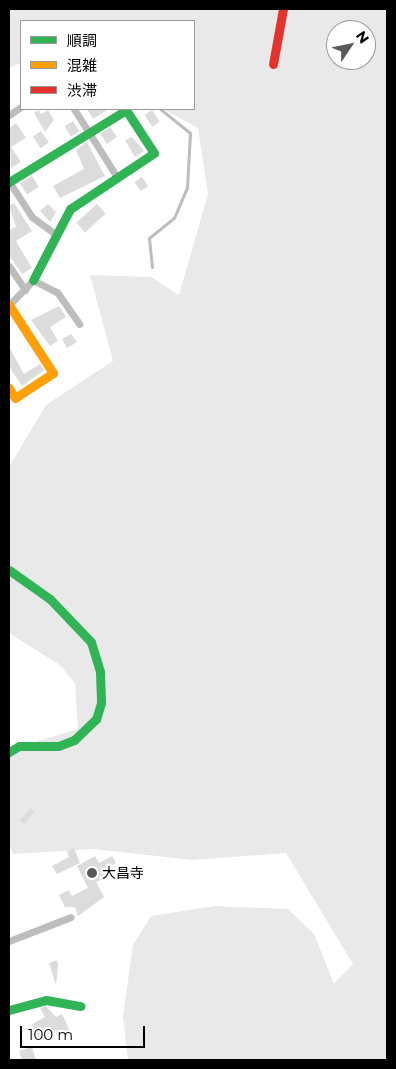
<!DOCTYPE html>
<html>
<head>
<meta charset="utf-8">
<style>
  body { margin:0 }
  #map { position:relative; width:396px; height:1069px; overflow:hidden; background:#fff; font-family:Montserrat,"Noto Sans JP",sans-serif }
  div>[style] { position:absolute }
  .green>* { inset:0; background:#e9e9e9 }
  .building>* { inset:0; background:#dcdcdc; transform-origin:0 0 }
  .lane>* { height:3px; margin:-1.5px; padding:0 1.5px; transform-origin:1.5px; border-radius:1.5px; background:#bdbdbd }
  .street>* { height:7px; margin:-3.5px; padding:0 3.5px; transform-origin:3.5px; border-radius:3.5px; background:#bdbdbd }
  .fast>* { height:9px; margin:-4.5px; padding:0 4.5px; transform-origin:4.5px; border-radius:4.5px; background:#30b455 }
  .slow>* { height:9px; margin:-4.5px; padding:0 4.5px; transform-origin:4.5px; border-radius:4.5px; background:#ff9f0a }
  .jam>* { height:9px; margin:-4.5px; padding:0 4.5px; transform-origin:4.5px; border-radius:4.5px; background:#e5322d }
  .dots>* { width:14px; height:14px; translate:-50% -50%; box-sizing:border-box; border:2px solid #fff; border-radius:50% }
  span { translate:-50% -50%; white-space:nowrap; text-align:center; line-height:1.15; -webkit-text-stroke:4.5px #fff; paint-order:stroke }
  .poi-label { font-size:14px; color:#000 }
  .left { translate:0 -50%; text-align:left }
  .frame { position:absolute; inset:0; border:10px solid #000; pointer-events:none }
  .legend { position:absolute; left:20px; top:20px; width:175px; height:90px; box-sizing:border-box; background:#fff; border:1px solid #999; margin:0; padding:6px 9px; list-style:none; font-size:15px; color:#000 }
  .legend li { display:flex; align-items:center; gap:10px; height:25px }
  .legend b { width:25px; border:1px solid #999 }
  .north { position:absolute; left:326px; top:20px; width:50px; height:50px; box-sizing:border-box; background:#fff; border:1px solid #999; border-radius:50%; rotate:56deg; font-size:14px; font-weight:700; line-height:20px; text-align:center; color:#000 }
  .north::after { content:''; display:block; margin:auto; width:18px; height:22px; background:#595959; clip-path:polygon(50% 0,100% 100%,50% 72%,0 100%) }
  .scale { position:absolute; left:20px; top:1026px; width:125px; height:22px; box-sizing:border-box; border:2px solid #000; border-top:0; padding-left:6px; font-size:15px; line-height:18px; white-space:nowrap; color:#000; -webkit-text-stroke:4px #fff; paint-order:stroke }
</style>
</head>
<body>
<div id="map">
  <div class="green">
    <i style="clip-path:polygon(evenodd,9px 9px,387px 9px,387px 1060px,128px 1060px,123px 1016px,133px 945px,151px 916px,215px 906px,288px 909px,314px 934px,334px 984px,353px 964px,286px 853px,192px 860px,94px 849px,13px 854px,9px 844px,9px 750px,78px 729px,75px 683px,60px 665px,9px 633px,9px 467px,46px 405px,113px 361px,90px 275px,151px 277px,179px 295px,208px 194px,198px 128px,163px 109px,194px 109px,194px 21px,21px 21px,21px 63px,9px 68px,9px 9px,336px 30px,366px 30px,366px 60px,336px 60px,336px 30px)"></i>
  </div>
  <div class="building">
    <i style="clip-path:polygon(87px 109px,109px 109px,93px 119px)"></i>
    <i style="clip-path:polygon(39px 110px,41px 114px,48px 110px,54px 120px,45px 132px,34px 113px)"></i>
    <i style="left:152px;top:110px;width:14px;height:9px;rotate:56deg"></i>
    <i style="left:73px;top:121px;width:12px;height:10px;rotate:59deg"></i>
    <i style="clip-path:polygon(16px 123px,26px 138px,11px 147px,21px 162px,11px 168px,9px 128px)"></i>
    <i style="left:110px;top:127px;width:12px;height:12px;rotate:55deg"></i>
    <i style="left:41px;top:131px;width:14px;height:10px;rotate:56deg"></i>
    <i style="clip-path:polygon(132px 137px,144px 151px,135px 157px,125px 140px)"></i>
    <i style="clip-path:polygon(87px 142px,105px 176px,60px 198px,53px 186px,84px 169px,76px 150px)"></i>
    <i style="left:32px;top:176px;width:13px;height:14px;rotate:58deg"></i>
    <i style="left:142px;top:177px;width:11px;height:9px;rotate:56deg"></i>
    <i style="clip-path:polygon(14px 203px,32px 231px,16px 241px,32px 268px,22px 274px,9px 255px,9px 230px,16px 227px,9px 206px)"></i>
    <i style="clip-path:polygon(48px 204px,56px 212px,50px 222px,40px 211px)"></i>
    <i style="left:97px;top:204px;width:13px;height:28px;rotate:48deg"></i>
    <i style="clip-path:polygon(59px 306px,66px 317px,50px 327px,58px 341px,50px 346px,31px 320px)"></i>
    <i style="clip-path:polygon(71px 334px,77px 342px,67px 348px,62px 339px)"></i>
    <i style="clip-path:polygon(9px 347px,24px 374px,40px 364px,44px 370px,22px 386px,9px 366px)"></i>
    <i style="left:30px;top:808px;width:6px;height:16px;rotate:39deg"></i>
    <i style="clip-path:polygon(74px 848px,80px 863px,57px 874px,52px 866px,69px 857px,67px 851px)"></i>
    <i style="clip-path:polygon(95px 856px,99px 863px,112px 856px,116px 863px,103px 870px,106px 877px,96px 882px,104px 897px,78px 916px,75px 907px,65px 907px,59px 895px,69px 890px,72px 896px,88px 888px,77px 866px)"></i>
    <i style="clip-path:polygon(57px 960px,58px 965px,56px 985px,49px 963px)"></i>
    <i style="clip-path:polygon(46px 1006px,56px 1017px,62px 1014px,70px 1031px,58px 1037px,55px 1030px,36px 1042px,32px 1024px,45px 1017px,40px 1008px)"></i>
    <i style="clip-path:polygon(32px 1047px,36px 1060px,22px 1060px,19px 1051px)"></i>
  </div>
  <div class="lane">
    <i style="left:152px;top:267px;width:29px;rotate:-96deg"></i>
    <i style="left:149px;top:238px;width:32px;rotate:-39deg"></i>
    <i style="left:174px;top:218px;width:33px;rotate:-67deg"></i>
    <i style="left:187px;top:188px;width:55px;rotate:-86.9deg"></i>
    <i style="left:190px;top:133px;width:38px;rotate:-141deg"></i>
  </div>
  <div class="street">
    <i style="left:74px;top:109px;width:80px;rotate:57.7deg"></i>
    <i style="left:9px;top:115px;width:14px;rotate:-34deg"></i>
    <i style="left:10px;top:183px;width:40px;rotate:57.1deg"></i>
    <i style="left:32px;top:217px;width:29px;rotate:36deg"></i>
    <i style="left:9px;top:266px;width:29px;rotate:56deg"></i>
    <i style="left:10px;top:304px;width:33px;rotate:-46deg"></i>
    <i style="left:33px;top:280px;width:27px;rotate:27deg"></i>
    <i style="left:57px;top:292px;width:39px;rotate:55deg"></i>
    <i style="left:9px;top:941px;width:66px;rotate:-21.2deg"></i>
  </div>
  <div class="fast">
    <i style="left:9px;top:182px;width:137px;rotate:-31.6deg"></i>
    <i style="left:126px;top:110px;width:51px;rotate:56.9deg"></i>
    <i style="left:154px;top:153px;width:101px;rotate:146.3deg"></i>
    <i style="left:70px;top:209px;width:80px;rotate:117.5deg"></i>
    <i style="left:9px;top:570px;width:50px;rotate:35.3deg"></i>
    <i style="left:50px;top:599px;width:59px;rotate:46.4deg"></i>
    <i style="left:91px;top:642px;width:31px;rotate:73deg"></i>
    <i style="left:100px;top:672px;width:31px;rotate:88deg"></i>
    <i style="left:101px;top:703px;width:17px;rotate:107deg"></i>
    <i style="left:96px;top:719px;width:30px;rotate:136deg"></i>
    <i style="left:74px;top:740px;width:17px;rotate:159deg"></i>
    <i style="left:58px;top:746px;width:39px;rotate:180deg"></i>
    <i style="left:19px;top:746px;width:12px;rotate:149deg"></i>
    <i style="left:9px;top:1010px;width:38px;rotate:-15deg"></i>
    <i style="left:46px;top:1000px;width:35px;rotate:10deg"></i>
  </div>
  <div class="slow">
    <i style="left:9px;top:305px;width:81px;rotate:57.1deg"></i>
    <i style="left:53px;top:373px;width:45px;rotate:146.7deg"></i>
    <i style="left:15px;top:398px;width:12px;rotate:-121deg"></i>
  </div>
  <div class="jam">
    <i style="left:273px;top:64px;width:56px;rotate:-79.7deg"></i>
  </div>
  <div class="dots">
    <i style="left:92px;top:873px;background:#595959"></i>
  </div>
  <div class="poi-label">
    <span class="left" style="left:102px;top:873px">大昌寺</span>
  </div>
  <div class="frame"></div>
  <ul class="legend">
  <li><b style="height:6px;background:#30b455"></b>順調</li>
  <li><b style="height:6px;background:#ff9f0a"></b>混雑</li>
  <li><b style="height:6px;background:#e5322d"></b>渋滞</li>
  </ul>
  <div class="north">N</div>
  <div class="scale">100 m</div>
</div>
</body>
</html>
